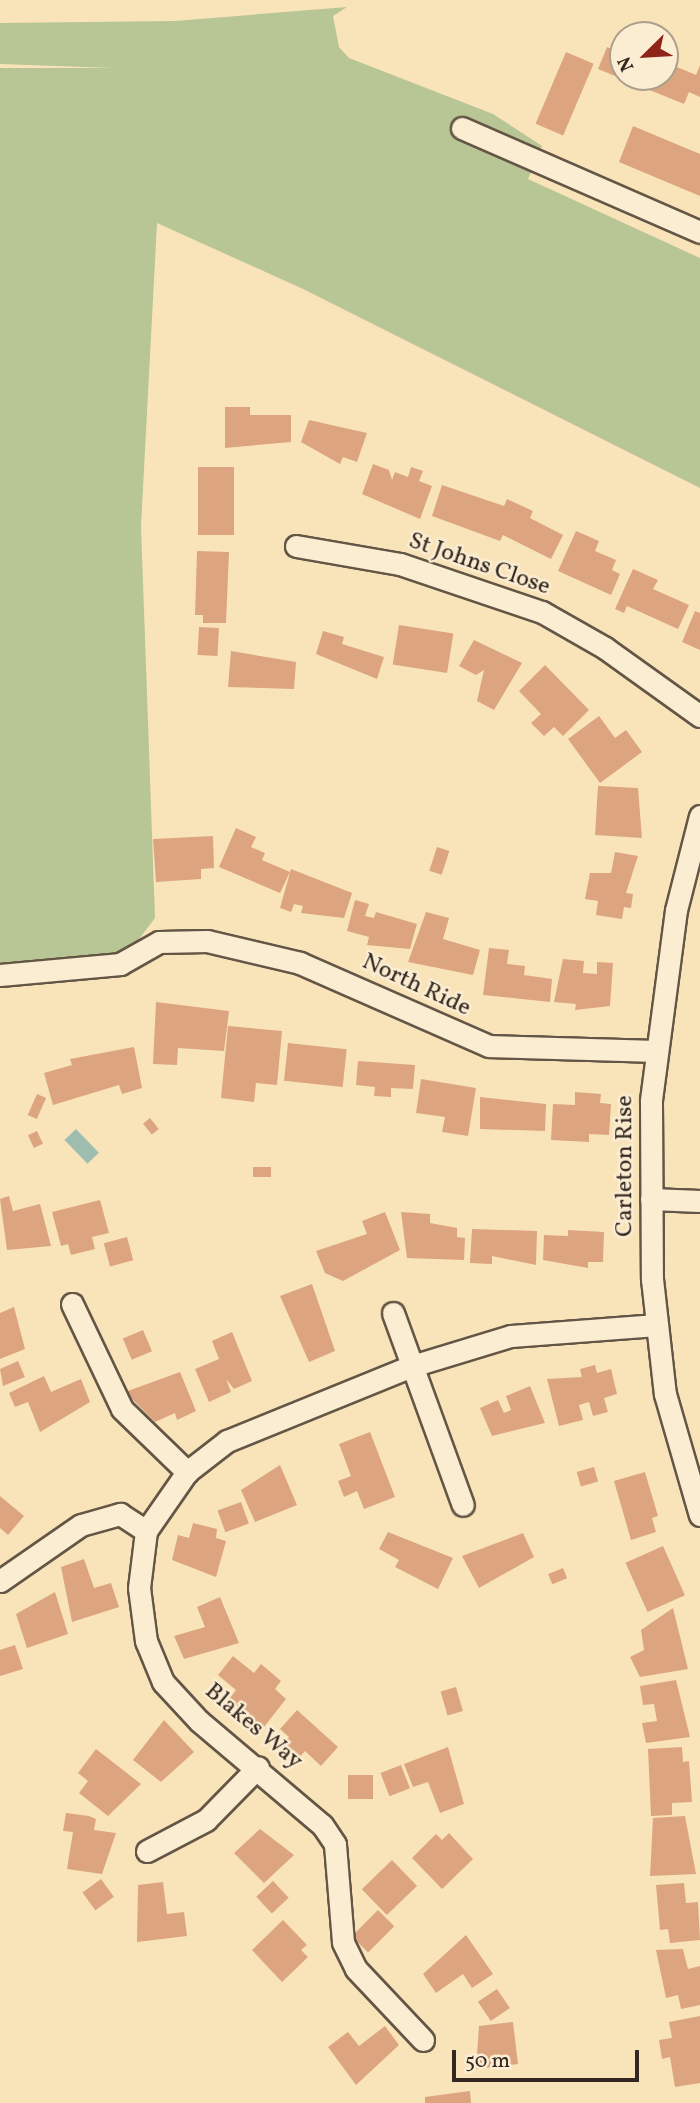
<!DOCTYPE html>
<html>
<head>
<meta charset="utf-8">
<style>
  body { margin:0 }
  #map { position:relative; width:700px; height:2103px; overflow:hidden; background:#f9e4ba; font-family:Vollkorn,serif }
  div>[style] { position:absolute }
  .green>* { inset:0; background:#b8c595 }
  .water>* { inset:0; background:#9ebfb0; transform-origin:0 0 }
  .building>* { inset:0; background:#dca57f; transform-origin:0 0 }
  .roads { filter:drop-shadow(2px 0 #645646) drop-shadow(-2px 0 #645646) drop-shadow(0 2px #645646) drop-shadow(0 -2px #645646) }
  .minor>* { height:21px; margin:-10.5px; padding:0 10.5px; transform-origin:10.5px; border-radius:10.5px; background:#fbedd2 }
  span { translate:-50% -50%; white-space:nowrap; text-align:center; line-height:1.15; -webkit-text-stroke:5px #fbedd2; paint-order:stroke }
  .street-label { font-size:24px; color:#332720 }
  .north { position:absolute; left:609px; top:21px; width:70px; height:70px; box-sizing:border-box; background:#fbedd2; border:2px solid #ab9e8b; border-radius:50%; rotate:246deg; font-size:19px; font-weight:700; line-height:28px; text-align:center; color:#332720 }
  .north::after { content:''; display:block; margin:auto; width:24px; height:32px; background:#8f2418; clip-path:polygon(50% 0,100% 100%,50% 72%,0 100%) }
  .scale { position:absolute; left:452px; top:2050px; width:187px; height:32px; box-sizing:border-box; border:4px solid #332720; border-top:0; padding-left:9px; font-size:21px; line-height:24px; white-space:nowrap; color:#332720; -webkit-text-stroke:5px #fbedd2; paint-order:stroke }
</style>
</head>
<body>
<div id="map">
  <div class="green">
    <i style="clip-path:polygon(347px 7px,333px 16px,339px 47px,349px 58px,493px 114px,542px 146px,528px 179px,700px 258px,700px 488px,303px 289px,157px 223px,141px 526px,155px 918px,120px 964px,0 975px,0 68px,113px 68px,0 64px,0 23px,175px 21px)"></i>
  </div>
  <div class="water">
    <i style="left:76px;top:1129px;width:33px;height:16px;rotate:46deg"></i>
  </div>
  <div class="building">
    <i style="clip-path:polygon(607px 47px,623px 54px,623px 77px,665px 77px,665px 62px,696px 75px,700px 65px,700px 97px,689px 92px,684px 104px,598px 69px)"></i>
    <i style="left:566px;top:52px;width:30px;height:78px;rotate:23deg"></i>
    <i style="clip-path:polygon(633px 126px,700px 154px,700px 196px,619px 162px)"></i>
    <i style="clip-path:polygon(225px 407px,250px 407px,250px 415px,291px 415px,291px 442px,225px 448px)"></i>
    <i style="clip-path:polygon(309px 420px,367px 433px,357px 462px,343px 457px,340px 464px,301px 442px)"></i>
    <i style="clip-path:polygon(373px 464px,389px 470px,392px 480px,395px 472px,408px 477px,411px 467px,423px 471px,419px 481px,432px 486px,420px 519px,362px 494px)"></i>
    <i style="left:198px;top:467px;width:36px;height:68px"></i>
    <i style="clip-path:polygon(442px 485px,504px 506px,507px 499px,533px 511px,530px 518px,563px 535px,551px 559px,503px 535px,500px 541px,432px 516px)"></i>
    <i style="clip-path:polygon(576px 531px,599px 541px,595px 551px,616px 560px,612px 570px,620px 574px,611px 595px,558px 571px)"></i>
    <i style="clip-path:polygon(197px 551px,229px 552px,226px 623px,203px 623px,203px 615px,195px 615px)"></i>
    <i style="clip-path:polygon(633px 569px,658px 580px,653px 589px,689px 605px,678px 629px,627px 606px,624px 613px,615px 609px)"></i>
    <i style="clip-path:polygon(695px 611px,700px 613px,700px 650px,682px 642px)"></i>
    <i style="left:399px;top:625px;width:55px;height:40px;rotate:9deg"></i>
    <i style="left:199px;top:627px;width:20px;height:28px;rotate:3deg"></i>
    <i style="clip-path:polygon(323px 631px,344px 637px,342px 644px,384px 657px,377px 679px,316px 654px)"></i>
    <i style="clip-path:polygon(474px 640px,522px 663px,494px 710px,477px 701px,484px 670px,476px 675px,459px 666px)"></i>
    <i style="clip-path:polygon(231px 651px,296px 662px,294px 689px,228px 687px)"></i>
    <i style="clip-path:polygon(545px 665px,589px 710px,563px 736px,554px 727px,544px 736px,531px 723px,541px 714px,519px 691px)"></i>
    <i style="clip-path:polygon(599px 716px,615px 738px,626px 730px,642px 752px,600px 783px,568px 739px)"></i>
    <i style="clip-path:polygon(598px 786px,638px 788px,642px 838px,595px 835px)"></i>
    <i style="clip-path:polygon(236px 828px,256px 837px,251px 847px,265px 853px,262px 860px,290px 872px,280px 893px,219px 867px)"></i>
    <i style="clip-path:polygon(213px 836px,214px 868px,201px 869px,201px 879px,156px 882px,153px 839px)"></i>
    <i style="left:437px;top:847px;width:13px;height:25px;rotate:18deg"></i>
    <i style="clip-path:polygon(615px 852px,638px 856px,626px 893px,633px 894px,631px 908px,624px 907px,622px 919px,596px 915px,598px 901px,585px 899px,590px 873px,611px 873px)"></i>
    <i style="clip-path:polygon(291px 869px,352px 893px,344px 918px,301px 913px,303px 906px,294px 904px,291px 912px,280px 908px)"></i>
    <i style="clip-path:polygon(355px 900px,369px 904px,365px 916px,374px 918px,376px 912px,417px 924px,410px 949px,367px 945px,369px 937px,347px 931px)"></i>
    <i style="clip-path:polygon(426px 912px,449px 918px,443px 939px,480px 950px,473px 975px,408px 962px)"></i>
    <i style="clip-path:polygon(489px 948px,509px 950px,507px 964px,525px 966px,524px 975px,552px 979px,550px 1002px,483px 995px)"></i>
    <i style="clip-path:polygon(563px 959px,584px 961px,583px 973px,597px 974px,597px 962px,613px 963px,610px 1006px,575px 1010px,576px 1004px,554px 1002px)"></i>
    <i style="clip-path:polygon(156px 1002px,229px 1011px,224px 1051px,178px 1048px,177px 1065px,153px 1064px)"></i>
    <i style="clip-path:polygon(228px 1026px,282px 1031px,277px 1085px,256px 1083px,254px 1102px,221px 1098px)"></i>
    <i style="left:288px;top:1043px;width:59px;height:38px;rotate:6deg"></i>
    <i style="clip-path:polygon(134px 1047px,142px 1088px,122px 1094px,119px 1085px,53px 1105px,44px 1073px,72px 1065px,70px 1059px)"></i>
    <i style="clip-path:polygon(358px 1061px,415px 1065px,413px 1089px,391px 1088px,391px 1097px,374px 1096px,375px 1087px,356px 1085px)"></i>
    <i style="clip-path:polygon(421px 1079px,476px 1088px,468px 1136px,442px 1132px,445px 1117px,416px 1113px)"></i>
    <i style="clip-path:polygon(575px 1092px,601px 1094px,600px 1103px,611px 1104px,609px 1135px,589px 1134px,589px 1142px,551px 1140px,553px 1104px,575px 1105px)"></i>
    <i style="left:37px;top:1094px;width:10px;height:23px;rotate:24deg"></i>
    <i style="clip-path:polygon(480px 1097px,546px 1104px,545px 1131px,480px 1129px)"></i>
    <i style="left:150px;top:1118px;width:14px;height:9px;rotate:51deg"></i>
    <i style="left:37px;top:1131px;width:14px;height:10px;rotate:65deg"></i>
    <i style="left:271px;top:1167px;width:10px;height:18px;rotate:90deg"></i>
    <i style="clip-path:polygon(9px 1196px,13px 1211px,40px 1204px,51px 1246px,7px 1250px,0 1199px)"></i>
    <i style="clip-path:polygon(100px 1200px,109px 1233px,92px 1237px,95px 1249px,71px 1255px,68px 1244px,61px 1246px,52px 1212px)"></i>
    <i style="clip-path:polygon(385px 1212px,400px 1250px,343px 1281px,325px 1273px,316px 1251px,367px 1234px,362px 1221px)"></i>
    <i style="clip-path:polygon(401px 1212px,430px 1214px,430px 1223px,457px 1228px,457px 1237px,465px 1238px,464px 1260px,407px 1258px)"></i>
    <i style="clip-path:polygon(472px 1229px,537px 1231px,536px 1265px,492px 1256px,492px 1264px,470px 1263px)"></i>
    <i style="clip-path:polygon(568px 1230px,604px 1232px,603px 1262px,588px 1262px,588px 1268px,543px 1260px,544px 1235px,568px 1236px)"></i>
    <i style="left:127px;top:1237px;width:24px;height:24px;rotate:75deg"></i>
    <i style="clip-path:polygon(312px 1284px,335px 1351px,309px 1362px,280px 1296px)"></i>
    <i style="clip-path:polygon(14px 1307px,25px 1349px,0 1359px,0 1313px)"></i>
    <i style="left:143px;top:1330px;width:23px;height:22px;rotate:67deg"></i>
    <i style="clip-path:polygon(232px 1332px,252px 1381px,234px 1389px,226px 1379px,231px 1392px,209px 1402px,195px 1369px,219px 1359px,212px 1341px)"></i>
    <i style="clip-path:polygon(18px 1361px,25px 1377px,3px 1386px,0 1369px)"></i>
    <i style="clip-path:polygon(595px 1365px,597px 1373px,611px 1369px,617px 1394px,604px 1398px,608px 1412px,593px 1416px,589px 1402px,579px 1405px,583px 1420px,559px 1426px,547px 1379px,582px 1377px,580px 1369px)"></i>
    <i style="clip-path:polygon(180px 1372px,196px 1411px,177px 1420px,175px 1413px,155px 1422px,125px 1392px)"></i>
    <i style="clip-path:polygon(44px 1376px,51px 1392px,81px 1379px,90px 1402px,40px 1432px,28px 1402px,15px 1407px,9px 1393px)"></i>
    <i style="clip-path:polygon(530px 1386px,545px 1423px,492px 1436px,480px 1408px,498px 1400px,504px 1413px,511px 1410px,506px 1396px)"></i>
    <i style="clip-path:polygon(370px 1432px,395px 1497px,364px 1509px,357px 1491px,344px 1497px,338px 1481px,351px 1476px,339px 1444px)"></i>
    <i style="clip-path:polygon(280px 1465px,297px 1505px,255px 1522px,241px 1490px)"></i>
    <i style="left:594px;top:1467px;width:15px;height:18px;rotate:74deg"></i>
    <i style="clip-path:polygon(645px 1472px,658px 1516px,652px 1518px,656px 1532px,631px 1540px,614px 1481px)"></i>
    <i style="clip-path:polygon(0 1496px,24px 1516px,8px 1535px,0 1528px)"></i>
    <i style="left:241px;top:1502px;width:23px;height:25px;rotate:70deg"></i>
    <i style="clip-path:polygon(193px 1523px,217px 1529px,216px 1538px,226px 1541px,216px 1577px,172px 1560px,178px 1535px,189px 1538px)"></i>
    <i style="clip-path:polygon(388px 1532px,453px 1558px,438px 1589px,395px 1567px,399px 1560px,379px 1549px)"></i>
    <i style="clip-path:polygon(523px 1533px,534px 1557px,479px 1588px,462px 1556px)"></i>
    <i style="left:663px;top:1546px;width:54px;height:41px;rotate:66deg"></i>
    <i style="clip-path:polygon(84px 1559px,94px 1588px,111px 1583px,119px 1607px,72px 1622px,61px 1567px)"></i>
    <i style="left:563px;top:1568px;width:11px;height:16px;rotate:68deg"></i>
    <i style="clip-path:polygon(55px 1592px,68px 1634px,27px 1648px,16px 1614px)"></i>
    <i style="clip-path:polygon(220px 1597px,239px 1643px,184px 1659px,174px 1636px,205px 1627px,197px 1607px)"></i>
    <i style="clip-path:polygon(673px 1608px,688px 1669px,640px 1677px,630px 1657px,644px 1650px,641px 1630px)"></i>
    <i style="clip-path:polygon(15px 1645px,23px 1669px,0 1676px,0 1650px)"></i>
    <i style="clip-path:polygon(233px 1656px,254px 1673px,261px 1664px,281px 1681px,275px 1689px,286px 1699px,260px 1732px,230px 1698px,236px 1690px,218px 1675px)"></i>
    <i style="clip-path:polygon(676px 1680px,690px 1737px,646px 1743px,642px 1723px,657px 1721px,654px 1704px,643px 1705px,640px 1686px)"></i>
    <i style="left:456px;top:1687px;width:25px;height:16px;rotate:74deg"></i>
    <i style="clip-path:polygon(297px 1710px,338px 1747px,321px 1766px,305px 1751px,297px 1760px,281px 1746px,289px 1737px,280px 1729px)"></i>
    <i style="clip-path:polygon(164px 1720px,194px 1752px,161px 1782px,133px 1760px)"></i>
    <i style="clip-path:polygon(448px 1747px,464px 1804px,440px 1813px,428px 1782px,413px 1787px,404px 1764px)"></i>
    <i style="clip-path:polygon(682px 1747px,683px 1762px,689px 1761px,692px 1802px,672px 1803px,672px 1815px,651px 1816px,648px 1749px)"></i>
    <i style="clip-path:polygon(96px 1749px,141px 1784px,108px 1816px,79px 1793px,88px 1781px,78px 1773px)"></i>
    <i style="left:401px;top:1765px;width:25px;height:22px;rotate:69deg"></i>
    <i style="left:373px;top:1775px;width:24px;height:25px;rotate:90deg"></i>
    <i style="clip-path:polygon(66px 1813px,89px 1816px,96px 1819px,94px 1830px,116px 1833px,102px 1874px,67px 1869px,73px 1832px,63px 1831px)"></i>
    <i style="clip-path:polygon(685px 1816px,696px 1874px,650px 1876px,653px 1818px)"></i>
    <i style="clip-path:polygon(260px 1829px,294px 1855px,264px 1883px,234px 1853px)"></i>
    <i style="clip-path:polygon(449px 1833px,473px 1859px,442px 1889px,412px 1858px,436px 1834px,442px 1840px)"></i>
    <i style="left:392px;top:1860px;width:36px;height:42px;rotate:46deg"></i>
    <i style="left:101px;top:1879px;width:22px;height:23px;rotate:54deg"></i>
    <i style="left:273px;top:1881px;width:23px;height:23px;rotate:47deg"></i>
    <i style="clip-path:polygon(163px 1882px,167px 1914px,184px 1912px,187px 1936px,137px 1942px,138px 1885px)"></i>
    <i style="clip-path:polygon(684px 1883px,686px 1903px,698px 1902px,700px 1940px,670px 1943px,668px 1929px,660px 1930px,656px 1885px)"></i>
    <i style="left:378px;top:1910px;width:23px;height:37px;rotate:45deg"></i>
    <i style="clip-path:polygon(283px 1920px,307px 1945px,301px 1950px,308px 1957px,282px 1982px,252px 1950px)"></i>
    <i style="clip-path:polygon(466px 1935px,493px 1974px,472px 1988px,463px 1974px,436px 1993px,423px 1974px)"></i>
    <i style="clip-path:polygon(683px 1949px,688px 1969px,700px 1966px,700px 2005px,681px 2009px,678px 1995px,666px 1998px,656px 1950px)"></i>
    <i style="left:497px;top:1989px;width:23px;height:23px;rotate:56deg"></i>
    <i style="clip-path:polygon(700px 2016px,700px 2083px,675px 2087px,670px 2057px,662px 2059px,659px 2040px,672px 2038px,669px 2022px)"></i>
    <i style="clip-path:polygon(513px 2022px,518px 2064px,476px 2069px,479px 2026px)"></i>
    <i style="clip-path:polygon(385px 2026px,399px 2045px,356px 2085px,328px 2047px,348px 2032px,359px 2046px)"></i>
    <i style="clip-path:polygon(470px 2091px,471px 2103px,425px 2103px,425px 2097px)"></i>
  </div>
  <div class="roads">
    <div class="minor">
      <i style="left:462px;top:128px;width:260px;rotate:23.6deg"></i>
      <i style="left:296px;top:546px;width:106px;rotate:9.8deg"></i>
      <i style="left:400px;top:564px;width:150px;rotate:18.7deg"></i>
      <i style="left:542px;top:612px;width:73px;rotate:29.7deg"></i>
      <i style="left:605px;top:648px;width:117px;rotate:35.6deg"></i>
      <i style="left:700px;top:816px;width:97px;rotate:104.3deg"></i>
      <i style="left:676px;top:910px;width:193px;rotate:97.5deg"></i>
      <i style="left:651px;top:1101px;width:178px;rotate:89.7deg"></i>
      <i style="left:652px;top:1279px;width:116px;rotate:83.6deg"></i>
      <i style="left:665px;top:1394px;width:126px;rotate:73.9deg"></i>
      <i style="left:0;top:975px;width:121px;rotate:-5.2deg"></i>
      <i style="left:120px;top:964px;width:45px;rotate:-29.4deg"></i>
      <i style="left:159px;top:942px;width:48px;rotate:-1.2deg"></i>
      <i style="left:207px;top:941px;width:96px;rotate:13.3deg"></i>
      <i style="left:300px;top:963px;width:206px;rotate:23.7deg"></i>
      <i style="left:489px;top:1046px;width:166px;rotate:1.7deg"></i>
      <i style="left:651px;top:1199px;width:49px;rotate:2.3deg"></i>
      <i style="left:72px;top:1304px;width:116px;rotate:64.5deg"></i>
      <i style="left:122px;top:1409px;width:91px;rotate:44.1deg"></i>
      <i style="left:393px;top:1313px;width:204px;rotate:70deg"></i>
      <i style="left:0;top:1581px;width:98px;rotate:-34.7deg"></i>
      <i style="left:81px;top:1525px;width:41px;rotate:-15.8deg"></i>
      <i style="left:120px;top:1514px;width:31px;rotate:33deg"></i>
      <i style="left:147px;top:1851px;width:67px;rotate:-27.7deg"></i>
      <i style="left:206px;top:1820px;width:74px;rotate:-45.5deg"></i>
      <i style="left:423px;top:2040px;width:98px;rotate:-133.3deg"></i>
      <i style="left:356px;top:1969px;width:30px;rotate:-116deg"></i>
      <i style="left:343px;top:1942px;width:98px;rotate:-94.7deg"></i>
      <i style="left:335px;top:1844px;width:23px;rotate:-124deg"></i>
      <i style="left:322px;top:1825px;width:161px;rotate:-139.8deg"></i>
      <i style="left:199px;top:1721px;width:53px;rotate:-132.7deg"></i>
      <i style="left:163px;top:1682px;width:44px;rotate:-112.5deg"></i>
      <i style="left:146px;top:1641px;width:53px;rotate:-97.5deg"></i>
      <i style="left:139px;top:1588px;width:57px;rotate:-83deg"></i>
      <i style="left:146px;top:1531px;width:72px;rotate:-55.2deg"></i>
      <i style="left:187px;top:1472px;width:51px;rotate:-37.8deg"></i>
      <i style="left:227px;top:1441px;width:200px;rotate:-22.1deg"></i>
      <i style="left:412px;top:1366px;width:103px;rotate:-16.9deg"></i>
      <i style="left:511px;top:1336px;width:146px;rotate:-4.3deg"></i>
    </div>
  </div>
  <div class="street-label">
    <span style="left:479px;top:565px;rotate:19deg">St Johns Close</span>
    <span style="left:416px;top:986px;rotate:25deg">North Ride</span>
    <span style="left:626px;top:1166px;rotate:-90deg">Carleton Rise</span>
    <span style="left:253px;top:1727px;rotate:40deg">Blakes Way</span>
  </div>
  <div class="north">N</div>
  <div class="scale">50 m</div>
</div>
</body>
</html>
